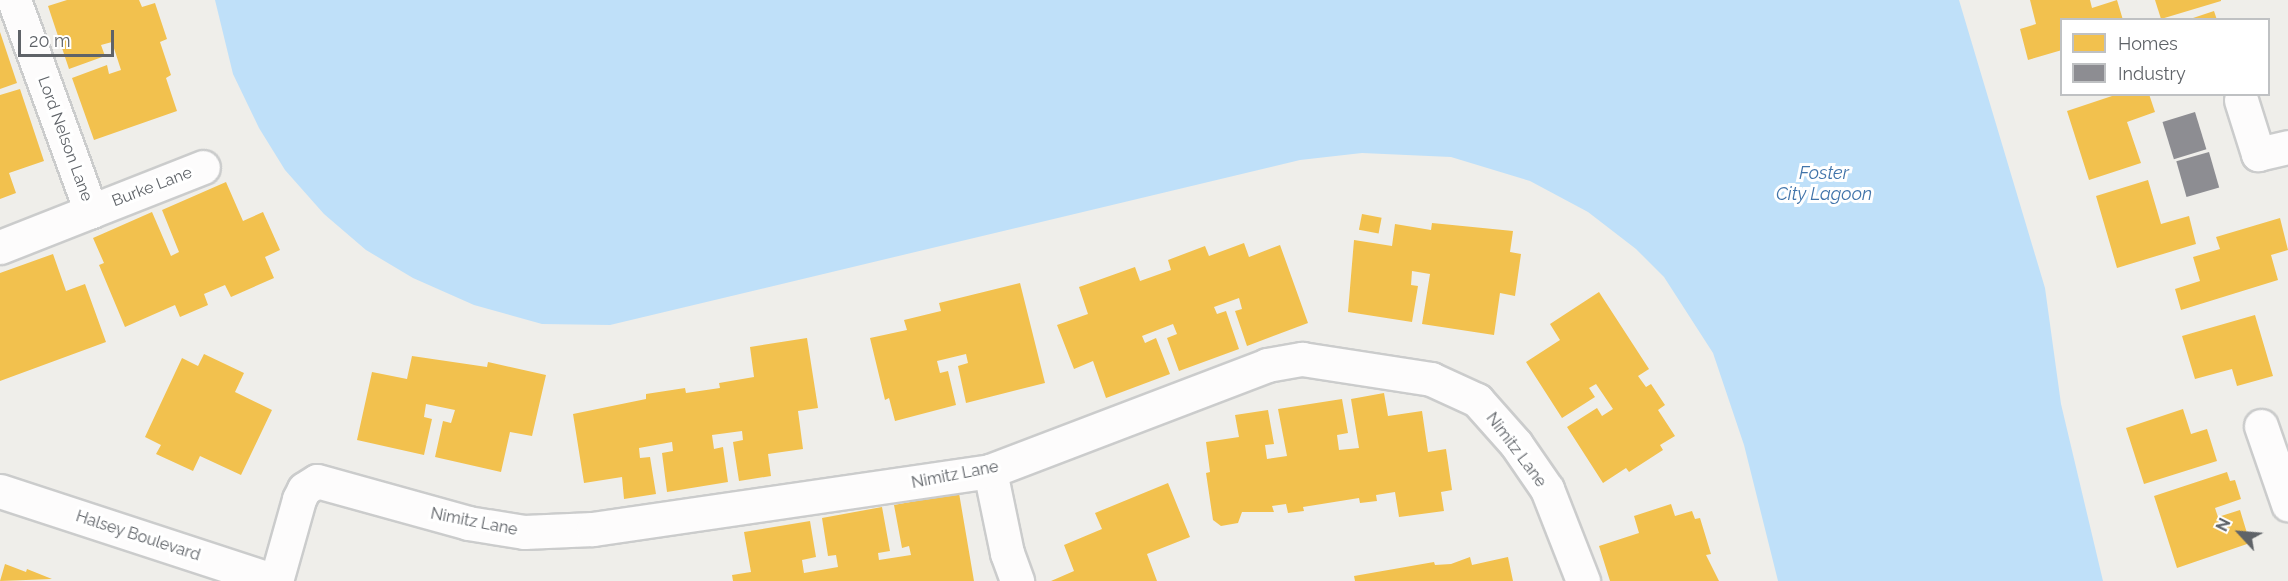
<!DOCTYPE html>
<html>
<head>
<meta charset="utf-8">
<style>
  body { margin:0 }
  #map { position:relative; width:2288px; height:581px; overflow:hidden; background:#efeeea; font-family:Raleway,sans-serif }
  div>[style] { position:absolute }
  .water>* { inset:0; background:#bfe0f9 }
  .homes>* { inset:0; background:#f2c14e; transform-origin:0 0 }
  .industry>* { inset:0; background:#8d8d92; transform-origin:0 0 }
  .roads { filter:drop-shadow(2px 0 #cbcccc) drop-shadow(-2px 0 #cbcccc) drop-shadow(0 2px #cbcccc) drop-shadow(0 -2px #cbcccc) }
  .minor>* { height:33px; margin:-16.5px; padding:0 16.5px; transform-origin:16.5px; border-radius:16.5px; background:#fdfcfc }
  span { translate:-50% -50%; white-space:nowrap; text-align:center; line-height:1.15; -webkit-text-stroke:6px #fff; paint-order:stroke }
  .street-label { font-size:16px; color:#5f6368 }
  .water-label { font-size:18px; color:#4174aa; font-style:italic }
  .legend { position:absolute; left:2060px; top:18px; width:210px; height:78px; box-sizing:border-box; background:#fff; border:2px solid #bfc1c3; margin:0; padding:8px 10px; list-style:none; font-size:18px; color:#5f6368 }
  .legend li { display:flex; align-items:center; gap:12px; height:30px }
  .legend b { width:30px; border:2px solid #bfc1c3 }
  .north { position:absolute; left:2210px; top:503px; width:60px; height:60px; -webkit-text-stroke:4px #fff; paint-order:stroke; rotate:296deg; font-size:16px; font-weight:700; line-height:24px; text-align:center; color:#5f6368 }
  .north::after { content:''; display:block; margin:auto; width:21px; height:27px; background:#5f6368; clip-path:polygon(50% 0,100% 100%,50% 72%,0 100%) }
  .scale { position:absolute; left:18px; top:30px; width:96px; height:27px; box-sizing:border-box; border:3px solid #5f6368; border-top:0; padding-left:8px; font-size:18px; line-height:21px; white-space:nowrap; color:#5f6368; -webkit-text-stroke:4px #fff; paint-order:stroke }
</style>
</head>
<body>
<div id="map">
  <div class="water">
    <i style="clip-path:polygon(215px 0,1959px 0,2045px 288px,2061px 404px,2103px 581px,1778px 581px,1744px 445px,1713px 353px,1664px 277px,1636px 249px,1588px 212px,1530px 181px,1451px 157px,1362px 153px,1300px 160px,610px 325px,542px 324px,474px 305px,413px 278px,366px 250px,324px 214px,285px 170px,259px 128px,233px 74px)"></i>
  </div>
  <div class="homes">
    <i style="clip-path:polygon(67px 0,139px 0,142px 7px,155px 3px,167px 39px,160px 42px,171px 75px,166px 78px,177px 111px,94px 140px,72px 78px,107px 65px,109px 74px,121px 70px,112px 42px,101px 45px,105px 56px,69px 69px,48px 6px)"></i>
    <i style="clip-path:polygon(2030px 0,2090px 0,2092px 8px,2117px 0,2123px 20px,2062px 20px,2062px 50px,2028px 60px,2020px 29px,2036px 24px)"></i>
    <i style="clip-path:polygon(2155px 0,2221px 0,2221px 1px,2161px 19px)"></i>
    <i style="clip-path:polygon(2214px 11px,2217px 20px,2190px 20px,2190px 19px)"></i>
    <i style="clip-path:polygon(0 32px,17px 83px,0 89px)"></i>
    <i style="clip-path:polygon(20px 89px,44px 161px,9px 173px,16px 193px,0 199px,0 95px)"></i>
    <i style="clip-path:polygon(2118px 94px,2149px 94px,2155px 112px,2127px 122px,2141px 163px,2089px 180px,2067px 111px)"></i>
    <i style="clip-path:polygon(2148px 180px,2161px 224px,2189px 216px,2196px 244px,2117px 268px,2096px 196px)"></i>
    <i style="clip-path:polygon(226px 182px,243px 221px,263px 212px,280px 250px,265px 257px,274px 278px,231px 297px,225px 285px,204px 294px,208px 305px,180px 317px,175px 305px,125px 327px,99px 265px,104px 263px,93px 238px,152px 212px,171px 256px,179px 252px,162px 210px)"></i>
    <i style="left:1362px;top:214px;width:20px;height:16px;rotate:11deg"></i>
    <i style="clip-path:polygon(2280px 218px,2288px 250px,2271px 255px,2278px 280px,2181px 310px,2175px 289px,2200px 281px,2193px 257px,2220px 249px,2216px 237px)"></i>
    <i style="clip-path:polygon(1432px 223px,1513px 231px,1510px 252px,1521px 254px,1515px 296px,1500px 293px,1494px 335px,1422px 324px,1430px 274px,1412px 271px,1411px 285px,1418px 286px,1412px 322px,1348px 312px,1354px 240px,1392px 246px,1395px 224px,1431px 230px)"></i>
    <i style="clip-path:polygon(1244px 243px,1249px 257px,1280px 245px,1308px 323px,1247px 346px,1235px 311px,1242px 309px,1239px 298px,1214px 307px,1217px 314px,1226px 311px,1239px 349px,1179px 371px,1167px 338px,1177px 334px,1173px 324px,1142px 336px,1145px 343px,1156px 338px,1170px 374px,1106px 398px,1093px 361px,1074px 369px,1057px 325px,1088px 314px,1079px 287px,1135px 267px,1140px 281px,1171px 270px,1168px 260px,1205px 246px,1209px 256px)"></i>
    <i style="clip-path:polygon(53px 254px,66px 291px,85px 284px,106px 342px,0 381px,0 273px)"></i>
    <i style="clip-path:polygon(1020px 283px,1045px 383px,966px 403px,958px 366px,968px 363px,966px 354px,937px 361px,940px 373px,948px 371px,956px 405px,895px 421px,889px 398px,885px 400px,870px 338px,907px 330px,904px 320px,941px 311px,939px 303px)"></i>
    <i style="clip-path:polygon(1599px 292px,1649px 369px,1638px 376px,1646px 387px,1651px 384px,1665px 405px,1658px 410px,1675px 436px,1660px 445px,1663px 450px,1629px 472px,1626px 468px,1603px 483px,1567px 427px,1597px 408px,1602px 416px,1613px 409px,1596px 384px,1589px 388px,1595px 397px,1562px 418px,1526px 362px,1560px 340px,1550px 324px)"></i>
    <i style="clip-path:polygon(2255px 315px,2273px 376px,2237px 386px,2232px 369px,2195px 379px,2182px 336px)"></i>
    <i style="clip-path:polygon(807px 338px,818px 408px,798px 411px,803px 449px,768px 454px,771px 476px,739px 481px,733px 442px,743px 440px,742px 431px,712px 435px,714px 449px,723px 447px,728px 482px,667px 492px,662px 453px,673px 451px,672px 442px,639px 448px,640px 458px,650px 457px,656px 494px,624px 499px,622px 477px,584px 483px,573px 414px,646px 399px,646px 394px,685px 388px,686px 393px,720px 388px,719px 383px,754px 377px,750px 347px)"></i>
    <i style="clip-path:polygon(204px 354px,244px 373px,235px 392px,272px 410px,241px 475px,200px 456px,193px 471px,156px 454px,161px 445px,145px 437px,182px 358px,198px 366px)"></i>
    <i style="clip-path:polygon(412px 356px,487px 367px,488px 362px,546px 375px,532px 436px,510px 432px,501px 472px,435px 457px,443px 421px,451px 423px,455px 410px,426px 404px,424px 417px,432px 419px,424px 455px,357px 440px,372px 372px,407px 379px)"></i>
    <i style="clip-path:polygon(1384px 393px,1388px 416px,1422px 411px,1428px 452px,1446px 449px,1452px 490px,1441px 492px,1444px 511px,1399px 517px,1395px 492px,1376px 495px,1377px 501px,1360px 503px,1359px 498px,1303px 507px,1304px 511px,1288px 513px,1286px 504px,1272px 506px,1274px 512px,1242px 512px,1238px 523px,1221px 526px,1213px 520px,1206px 473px,1210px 472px,1206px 442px,1239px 437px,1235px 415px,1268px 410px,1274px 444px,1265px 445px,1267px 459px,1287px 456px,1278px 409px,1342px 399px,1348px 433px,1337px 435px,1339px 450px,1359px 448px,1351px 399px)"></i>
    <i style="clip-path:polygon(2183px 409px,2191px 434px,2207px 429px,2217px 461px,2144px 484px,2126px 428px)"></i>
    <i style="clip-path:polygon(2227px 472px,2230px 481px,2235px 480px,2241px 499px,2215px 508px,2218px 517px,2240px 510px,2250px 543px,2177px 568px,2154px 496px)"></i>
    <i style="clip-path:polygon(1168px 483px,1190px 537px,1147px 554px,1157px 581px,1051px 581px,1074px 571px,1064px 545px,1102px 529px,1095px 513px)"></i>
    <i style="clip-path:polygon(959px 493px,974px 581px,733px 581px,732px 575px,751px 572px,744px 532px,810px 521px,816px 557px,802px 560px,804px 573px,838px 567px,836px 555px,828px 556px,822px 518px,882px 507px,890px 551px,878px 553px,879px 560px,911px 555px,909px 546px,902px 548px,894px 505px)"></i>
    <i style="clip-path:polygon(1671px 504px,1675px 516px,1692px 511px,1695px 519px,1700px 518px,1711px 554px,1706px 555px,1719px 581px,1610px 581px,1599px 546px,1639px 533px,1634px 516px)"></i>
    <i style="clip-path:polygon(1470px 557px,1472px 565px,1508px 557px,1513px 581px,1355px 581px,1354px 576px,1434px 562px,1435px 565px,1451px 564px)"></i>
    <i style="clip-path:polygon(5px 564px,26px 572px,27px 569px,52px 579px,0 581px)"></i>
  </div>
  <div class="industry">
    <i style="left:2195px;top:112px;width:39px;height:34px;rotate:73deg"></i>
    <i style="left:2209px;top:152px;width:37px;height:34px;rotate:74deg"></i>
  </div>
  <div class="roads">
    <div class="minor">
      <i style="left:14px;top:0;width:225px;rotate:70deg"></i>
      <i style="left:2241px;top:100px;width:57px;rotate:72.5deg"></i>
      <i style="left:2258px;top:154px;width:31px;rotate:-13deg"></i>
      <i style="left:0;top:247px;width:218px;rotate:-21.5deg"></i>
      <i style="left:2261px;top:426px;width:83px;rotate:70.9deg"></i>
      <i style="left:990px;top:471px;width:84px;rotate:78.3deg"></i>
      <i style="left:1007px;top:553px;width:30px;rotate:70deg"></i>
      <i style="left:0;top:491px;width:290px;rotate:18.1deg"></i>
      <i style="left:276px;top:581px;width:85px;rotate:-74.3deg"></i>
      <i style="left:299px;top:499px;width:11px;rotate:-63deg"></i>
      <i style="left:304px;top:489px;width:15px;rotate:-32deg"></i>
      <i style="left:317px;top:481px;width:157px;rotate:15.5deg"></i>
      <i style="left:468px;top:523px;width:57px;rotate:9.1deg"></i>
      <i style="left:524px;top:532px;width:69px;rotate:-2.5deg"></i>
      <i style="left:593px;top:529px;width:401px;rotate:-8.3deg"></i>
      <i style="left:990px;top:471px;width:297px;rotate:-20.9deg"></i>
      <i style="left:1267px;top:365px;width:36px;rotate:-10deg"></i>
      <i style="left:1302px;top:359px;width:131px;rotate:8.8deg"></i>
      <i style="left:1431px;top:379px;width:51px;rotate:24.5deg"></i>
      <i style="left:1477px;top:400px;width:59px;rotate:48.4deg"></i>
      <i style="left:1516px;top:444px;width:55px;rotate:55.4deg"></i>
      <i style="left:1547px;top:489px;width:99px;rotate:68.6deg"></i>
    </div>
  </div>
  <div class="street-label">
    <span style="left:65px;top:139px;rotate:70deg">Lord Nelson Lane</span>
    <span style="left:152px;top:187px;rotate:-21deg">Burke Lane</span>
    <span style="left:1516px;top:450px;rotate:53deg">Nimitz Lane</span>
    <span style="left:955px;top:475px;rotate:-11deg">Nimitz Lane</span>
    <span style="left:474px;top:522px;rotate:11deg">Nimitz Lane</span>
    <span style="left:138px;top:536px;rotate:18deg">Halsey Boulevard</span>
  </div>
  <div class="water-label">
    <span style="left:1824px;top:184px">Foster<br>City Lagoon</span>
  </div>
  <ul class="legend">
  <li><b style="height:16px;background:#f2c14e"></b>Homes</li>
  <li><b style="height:16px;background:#8d8d92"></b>Industry</li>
  </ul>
  <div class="north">N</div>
  <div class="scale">20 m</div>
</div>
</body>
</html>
